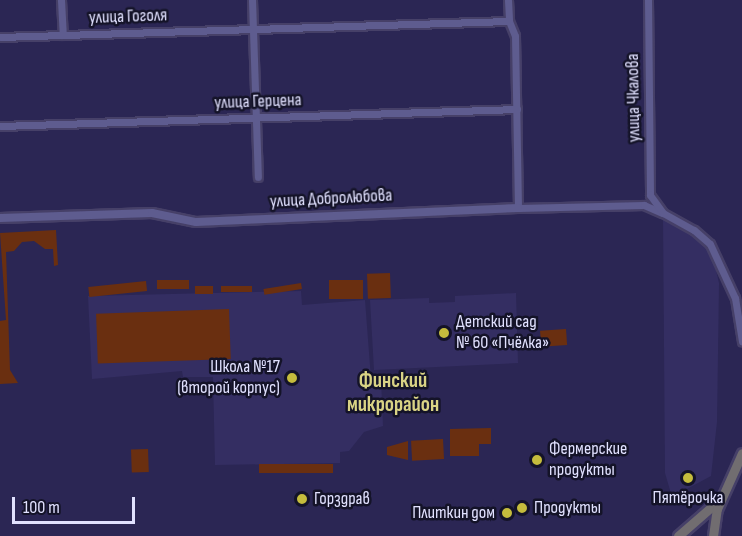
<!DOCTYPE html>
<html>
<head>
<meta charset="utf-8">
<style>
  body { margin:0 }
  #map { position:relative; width:742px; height:536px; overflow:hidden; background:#2b2654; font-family:"Sofia Sans Condensed",sans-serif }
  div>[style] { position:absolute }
  .built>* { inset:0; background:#342e62 }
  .green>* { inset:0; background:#6a2f10; transform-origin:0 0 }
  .roads { filter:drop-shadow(2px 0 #464068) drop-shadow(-2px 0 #464068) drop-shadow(0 2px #464068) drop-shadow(0 -2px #464068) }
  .minor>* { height:7px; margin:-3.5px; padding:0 3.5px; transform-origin:3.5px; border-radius:3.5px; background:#5e5c8f }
  .tertiary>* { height:8px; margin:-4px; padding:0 4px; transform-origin:4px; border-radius:4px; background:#5e5c8f }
  .secondary>* { height:9px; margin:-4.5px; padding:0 4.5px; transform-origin:4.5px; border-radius:4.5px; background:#716d70 }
  .dots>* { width:16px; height:16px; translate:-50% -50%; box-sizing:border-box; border:3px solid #141328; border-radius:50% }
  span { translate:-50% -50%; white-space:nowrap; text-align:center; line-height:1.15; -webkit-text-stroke:5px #141328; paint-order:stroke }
  .street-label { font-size:18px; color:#e1e1ff }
  .poi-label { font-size:18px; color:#e1e1ff }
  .left { translate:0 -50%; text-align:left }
  .right { translate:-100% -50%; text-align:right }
  .quarter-label { font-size:21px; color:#d9d385; font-weight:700 }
  .scale { position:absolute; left:12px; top:497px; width:123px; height:27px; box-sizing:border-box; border:3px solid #e1e1ff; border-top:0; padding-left:8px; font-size:18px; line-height:21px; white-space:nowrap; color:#e1e1ff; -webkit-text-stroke:4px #141328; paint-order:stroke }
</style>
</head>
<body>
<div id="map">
  <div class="built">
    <i style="clip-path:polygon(663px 213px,710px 244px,719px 283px,717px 422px,711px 476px,672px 497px,665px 473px)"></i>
    <i style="clip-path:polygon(301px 291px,302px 305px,365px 300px,371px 379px,381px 379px,383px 426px,364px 432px,349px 451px,340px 452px,340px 463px,215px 465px,213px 377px,183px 377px,182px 371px,92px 379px,88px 296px)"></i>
    <i style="clip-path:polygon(516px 293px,518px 363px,374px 370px,370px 300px,429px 298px,429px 303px,455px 302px,455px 296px)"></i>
  </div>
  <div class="green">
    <i style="clip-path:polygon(56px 230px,58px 265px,54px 266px,53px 249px,45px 249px,34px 241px,22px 242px,14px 251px,6px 252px,10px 370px,18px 383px,0 384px,0 321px,6px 320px,0 233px)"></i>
    <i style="left:390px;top:273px;width:25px;height:23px;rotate:88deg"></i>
    <i style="left:189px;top:280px;width:9px;height:32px;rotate:90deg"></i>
    <i style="left:363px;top:280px;width:19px;height:34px;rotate:90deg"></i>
    <i style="left:146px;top:281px;width:10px;height:58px;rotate:84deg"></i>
    <i style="left:301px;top:283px;width:6px;height:38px;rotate:81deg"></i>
    <i style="left:195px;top:286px;width:18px;height:8px"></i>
    <i style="left:252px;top:286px;width:6px;height:31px;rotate:90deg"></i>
    <i style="left:229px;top:309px;width:50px;height:133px;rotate:88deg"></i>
    <i style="left:566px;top:329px;width:16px;height:26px;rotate:86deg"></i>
    <i style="clip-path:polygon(491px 428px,491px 444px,479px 444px,479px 456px,450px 456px,450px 429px)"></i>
    <i style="left:443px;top:439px;width:20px;height:32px;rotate:87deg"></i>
    <i style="clip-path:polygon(408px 441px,408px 460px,387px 455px,387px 447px)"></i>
    <i style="left:148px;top:449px;width:23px;height:17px;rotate:88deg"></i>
    <i style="left:333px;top:464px;width:9px;height:74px;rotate:90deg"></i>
  </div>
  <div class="roads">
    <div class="minor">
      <i style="left:61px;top:0;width:35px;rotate:87deg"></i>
      <i style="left:252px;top:0;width:177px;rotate:88.1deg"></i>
      <i style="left:508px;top:0;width:21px;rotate:87deg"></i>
      <i style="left:509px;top:21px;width:16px;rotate:68deg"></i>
      <i style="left:515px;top:36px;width:172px;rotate:89deg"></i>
      <i style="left:518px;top:208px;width:126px;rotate:-1.4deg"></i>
      <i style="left:644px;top:205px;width:20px;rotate:24deg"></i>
      <i style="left:648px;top:0;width:195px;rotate:89.4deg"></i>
      <i style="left:650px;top:195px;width:22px;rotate:54deg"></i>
      <i style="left:663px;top:213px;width:35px;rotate:29deg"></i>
      <i style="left:694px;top:230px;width:21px;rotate:41deg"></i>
      <i style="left:710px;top:244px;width:60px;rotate:65.2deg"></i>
      <i style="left:735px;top:298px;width:44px;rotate:80.8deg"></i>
      <i style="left:0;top:37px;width:509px;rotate:-1.8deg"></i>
      <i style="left:0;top:126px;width:517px;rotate:-1.88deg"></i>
    </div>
    <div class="tertiary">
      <i style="left:0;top:218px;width:152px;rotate:-1.9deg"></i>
      <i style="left:152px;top:213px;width:45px;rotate:11.6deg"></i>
      <i style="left:196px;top:222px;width:322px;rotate:-2.5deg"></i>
    </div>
    <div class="secondary">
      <i style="left:678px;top:536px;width:50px;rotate:-41deg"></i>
      <i style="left:713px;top:536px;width:27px;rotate:-82deg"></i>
      <i style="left:717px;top:509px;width:61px;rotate:-65.9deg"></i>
    </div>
  </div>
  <div class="dots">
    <i style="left:444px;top:333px;background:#c5bc3d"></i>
    <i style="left:292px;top:378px;background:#c5bc3d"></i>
    <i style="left:537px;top:460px;background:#c5bc3d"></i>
    <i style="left:688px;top:478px;background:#c5bc3d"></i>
    <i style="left:302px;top:499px;background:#c5bc3d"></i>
    <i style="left:522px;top:508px;background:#c5bc3d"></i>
    <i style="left:507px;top:513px;background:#c5bc3d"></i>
  </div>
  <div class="street-label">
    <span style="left:128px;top:17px;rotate:-2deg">улица Гоголя</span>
    <span style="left:634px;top:98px;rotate:-91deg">улица Чкалова</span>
    <span style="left:258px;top:102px;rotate:-2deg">улица Герцена</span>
    <span style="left:331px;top:199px;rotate:-3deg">улица Добролюбова</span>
  </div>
  <div class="poi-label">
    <span class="left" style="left:456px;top:333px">Детский сад<br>№ 60 «Пчёлка»</span>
    <span class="right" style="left:280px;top:378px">Школа №17<br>(второй корпус)</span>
    <span class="left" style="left:549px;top:460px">Фермерские<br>продукты</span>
    <span style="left:688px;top:498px">Пятёрочка</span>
    <span class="left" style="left:314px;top:499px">Горздрав</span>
    <span class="left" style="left:534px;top:508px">Продукты</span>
    <span class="right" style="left:495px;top:513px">Плиткин дом</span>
  </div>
  <div class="quarter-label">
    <span style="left:393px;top:393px">Финский<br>микрорайон</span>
  </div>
  <div class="scale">100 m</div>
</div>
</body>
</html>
